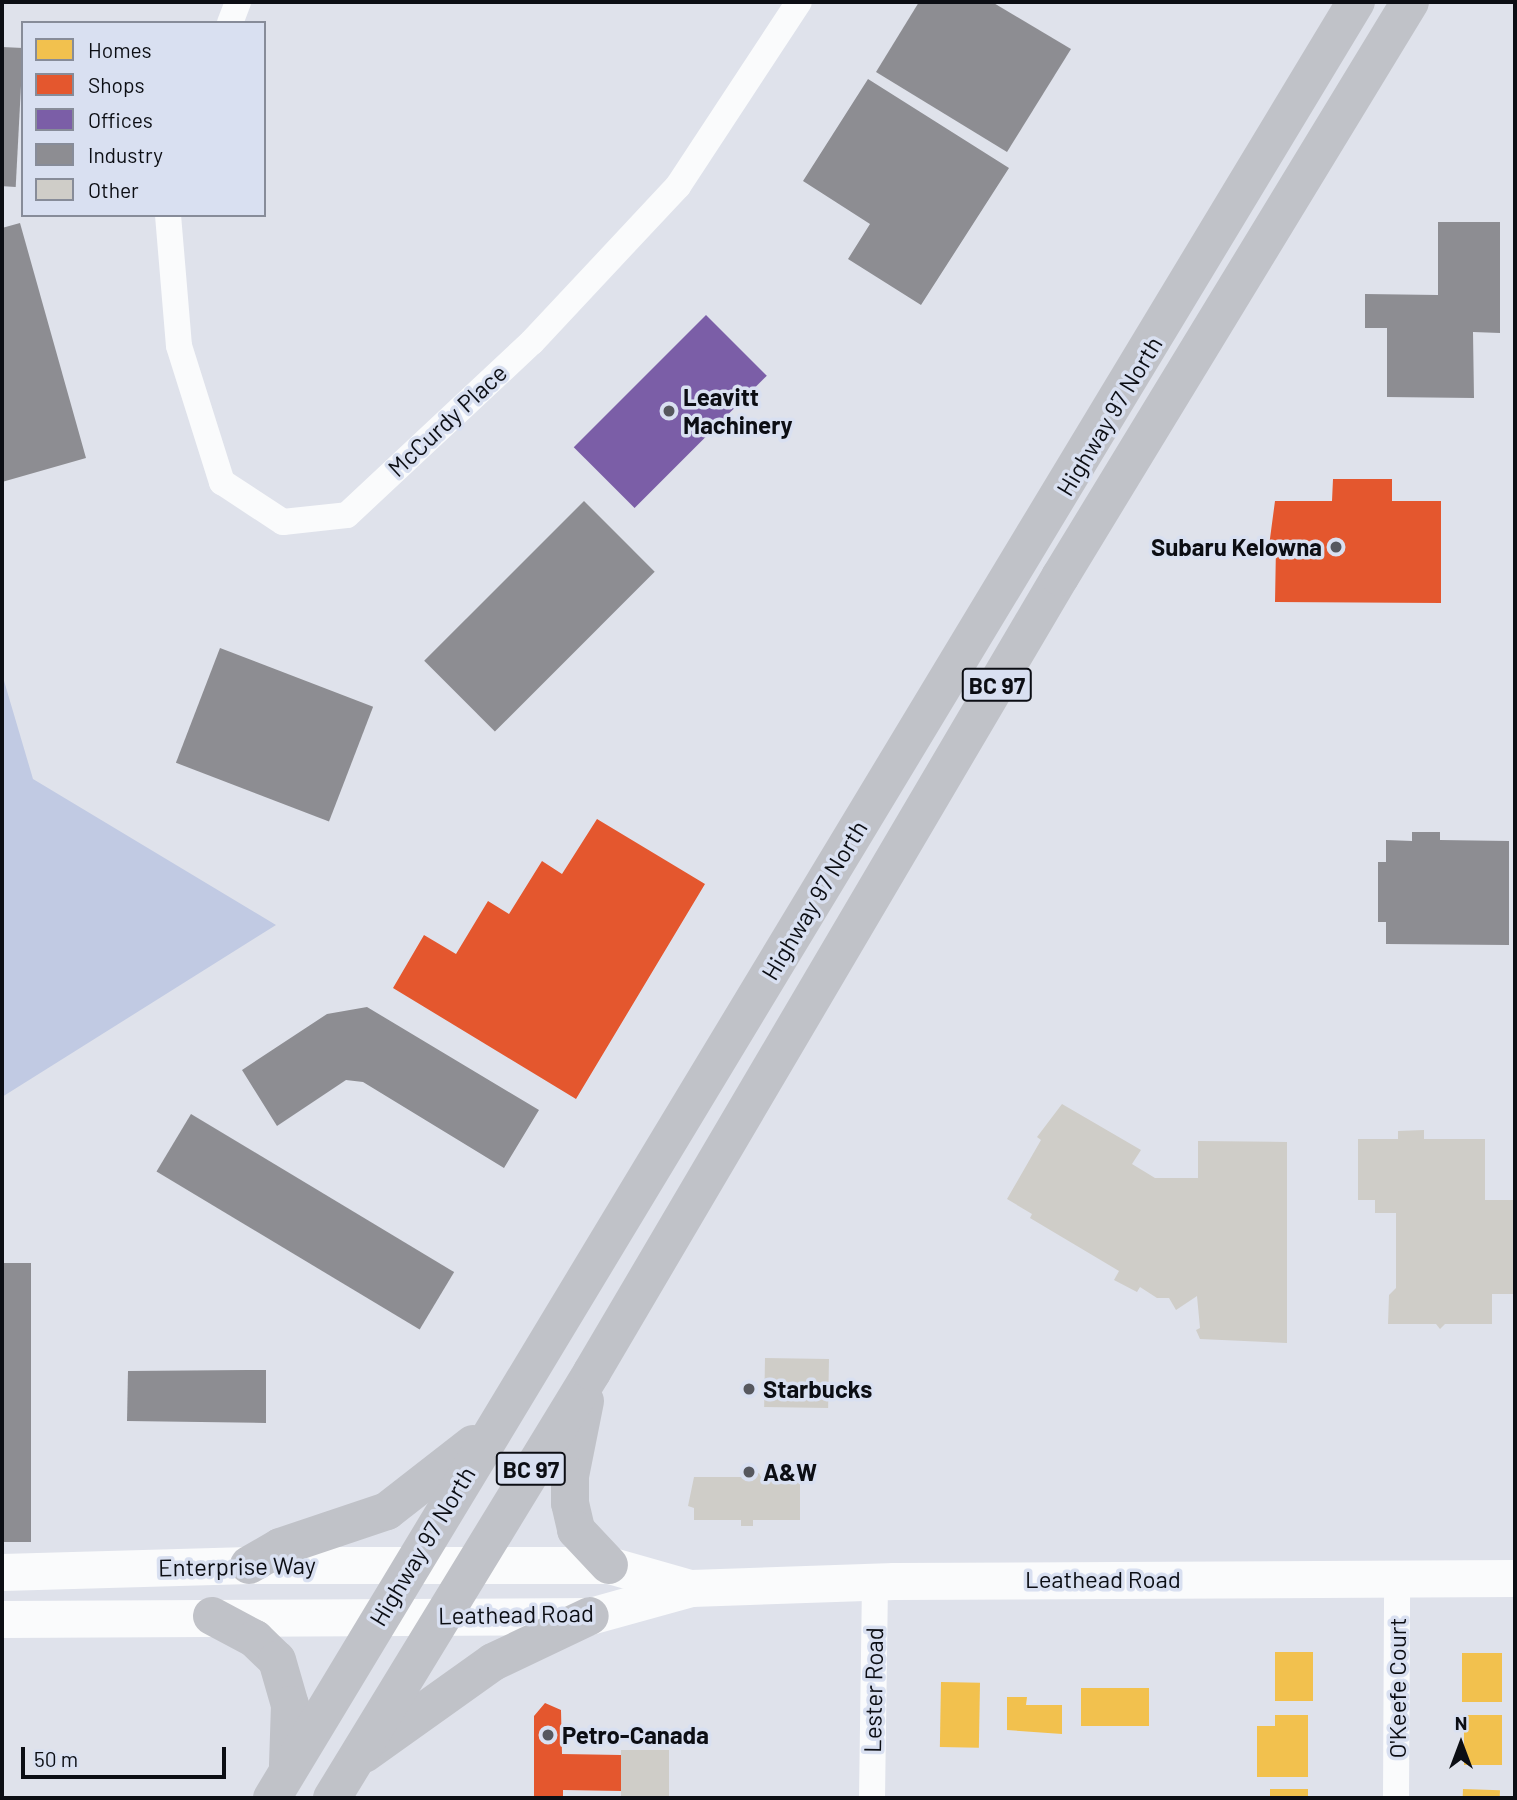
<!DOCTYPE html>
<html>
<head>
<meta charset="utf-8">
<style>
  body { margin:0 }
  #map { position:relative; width:1517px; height:1800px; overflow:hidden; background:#dfe2eb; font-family:Barlow,sans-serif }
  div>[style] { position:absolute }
  .green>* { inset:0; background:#c1cae3 }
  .homes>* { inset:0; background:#f2c14e; transform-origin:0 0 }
  .shops>* { inset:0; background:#e4572e }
  .offices>* { inset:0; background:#7b5ea7; transform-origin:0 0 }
  .industry>* { inset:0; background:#8d8d92; transform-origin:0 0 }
  .building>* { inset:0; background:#cfcdc8; transform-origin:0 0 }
  .street>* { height:26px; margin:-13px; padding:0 13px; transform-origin:13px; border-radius:13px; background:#fafbfc }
  .secondary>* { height:37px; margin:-18.5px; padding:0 18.5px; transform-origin:18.5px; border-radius:18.5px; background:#fafbfc }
  .highway>* { height:38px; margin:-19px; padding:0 19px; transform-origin:19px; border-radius:19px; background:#c0c2c8 }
  .dots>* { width:19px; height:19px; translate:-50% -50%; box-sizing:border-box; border:4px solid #d9e0f1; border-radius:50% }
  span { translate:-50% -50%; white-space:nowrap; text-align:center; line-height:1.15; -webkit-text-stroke:7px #d9e0f1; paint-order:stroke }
  .shield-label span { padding:2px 5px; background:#d9e0f1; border:2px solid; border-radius:5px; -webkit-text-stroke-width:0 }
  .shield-label { font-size:23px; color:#0c0e14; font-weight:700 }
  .poi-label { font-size:24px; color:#0c0e14; font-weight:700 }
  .left { translate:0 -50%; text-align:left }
  .right { translate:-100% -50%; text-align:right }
  .street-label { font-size:24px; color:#0c0e14 }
  .frame { position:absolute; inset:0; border:4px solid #0c0e14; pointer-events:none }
  .legend { position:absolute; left:21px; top:21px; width:245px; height:196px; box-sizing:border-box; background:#d9e0f1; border:2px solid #878c99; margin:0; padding:9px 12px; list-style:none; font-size:21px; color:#0c0e14 }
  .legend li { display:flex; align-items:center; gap:14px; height:35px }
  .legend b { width:35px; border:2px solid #878c99 }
  .north { position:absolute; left:1426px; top:1709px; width:70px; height:70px; -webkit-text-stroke:5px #d9e0f1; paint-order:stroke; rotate:0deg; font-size:19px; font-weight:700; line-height:28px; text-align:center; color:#0c0e14 }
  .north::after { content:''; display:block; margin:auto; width:24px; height:32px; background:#0c0e14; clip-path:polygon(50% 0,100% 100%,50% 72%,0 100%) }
  .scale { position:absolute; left:21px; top:1747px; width:205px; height:32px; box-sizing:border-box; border:4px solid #0c0e14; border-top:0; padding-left:9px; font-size:21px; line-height:24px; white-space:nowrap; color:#0c0e14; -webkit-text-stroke:5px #d9e0f1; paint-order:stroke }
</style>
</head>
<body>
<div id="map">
  <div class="green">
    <i style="clip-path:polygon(2px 674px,33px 779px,276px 925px,2px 1097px)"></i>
  </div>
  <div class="homes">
    <i style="left:1275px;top:1652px;width:38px;height:49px"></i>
    <i style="left:1462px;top:1653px;width:40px;height:49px"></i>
    <i style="left:941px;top:1682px;width:39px;height:65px;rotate:1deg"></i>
    <i style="left:1081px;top:1688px;width:68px;height:38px"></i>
    <i style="clip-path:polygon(1007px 1697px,1027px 1697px,1026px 1705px,1062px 1705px,1062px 1734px,1007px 1730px)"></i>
    <i style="clip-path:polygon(1275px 1715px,1308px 1715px,1308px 1777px,1257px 1777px,1257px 1726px,1275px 1726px)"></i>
    <i style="left:1464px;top:1715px;width:38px;height:50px"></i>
    <i style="left:1270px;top:1789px;width:38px;height:9px"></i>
    <i style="left:1463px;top:1789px;width:37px;height:9px;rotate:2deg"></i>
  </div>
  <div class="shops">
    <i style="clip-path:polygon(1333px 479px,1392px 479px,1392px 501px,1441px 501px,1441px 603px,1275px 602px,1276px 546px,1269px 546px,1275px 501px,1332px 501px)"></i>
    <i style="clip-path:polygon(597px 819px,705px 884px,576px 1099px,393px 988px,424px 935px,456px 954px,488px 901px,509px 914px,542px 861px,562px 874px)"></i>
    <i style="clip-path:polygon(545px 1703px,561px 1710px,562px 1754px,621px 1755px,621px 1791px,563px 1790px,563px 1798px,534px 1798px,534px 1716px)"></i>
  </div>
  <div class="offices">
    <i style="left:706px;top:315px;width:86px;height:187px;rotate:45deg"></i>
  </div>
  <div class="industry">
    <i style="clip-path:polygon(919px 2px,992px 2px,1071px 49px,1007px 152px,876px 72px)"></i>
    <i style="left:2px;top:47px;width:21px;height:139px;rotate:3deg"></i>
    <i style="clip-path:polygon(868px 79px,1009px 168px,921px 305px,848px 259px,870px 224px,803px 181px)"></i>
    <i style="clip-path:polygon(1438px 222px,1500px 222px,1500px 333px,1473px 332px,1474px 398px,1387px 397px,1387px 328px,1365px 328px,1365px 294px,1438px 295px)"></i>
    <i style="clip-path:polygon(20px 223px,86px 458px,2px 482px,2px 228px)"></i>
    <i style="left:584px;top:501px;width:100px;height:226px;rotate:45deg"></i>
    <i style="left:220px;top:648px;width:164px;height:123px;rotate:21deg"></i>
    <i style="clip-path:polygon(1412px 832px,1440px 832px,1440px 840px,1509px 841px,1509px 945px,1386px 944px,1386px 922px,1378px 922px,1378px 862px,1386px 862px,1386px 840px,1412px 841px)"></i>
    <i style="clip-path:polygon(367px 1007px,539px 1110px,504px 1168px,363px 1082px,346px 1080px,277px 1126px,242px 1070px,327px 1014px)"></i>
    <i style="left:191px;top:1114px;width:307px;height:67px;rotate:31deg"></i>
    <i style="left:2px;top:1263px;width:29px;height:279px"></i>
    <i style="clip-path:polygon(246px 1370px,266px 1370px,266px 1423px,127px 1421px,128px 1371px)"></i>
  </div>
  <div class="building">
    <i style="clip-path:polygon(1062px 1104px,1141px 1150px,1132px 1164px,1155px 1178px,1198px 1178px,1198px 1141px,1287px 1142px,1287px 1343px,1200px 1339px,1196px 1330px,1200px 1328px,1197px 1296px,1176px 1310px,1169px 1298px,1157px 1298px,1140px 1287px,1137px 1292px,1114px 1280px,1119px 1271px,1030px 1218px,1032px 1214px,1007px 1199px,1041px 1140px,1037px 1137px)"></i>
    <i style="clip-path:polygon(1424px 1130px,1424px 1139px,1485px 1139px,1485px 1200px,1515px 1200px,1515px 1294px,1492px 1294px,1492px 1324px,1445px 1324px,1440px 1329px,1436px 1324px,1388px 1324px,1389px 1295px,1396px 1288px,1396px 1213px,1375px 1213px,1375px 1200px,1358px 1200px,1358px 1139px,1398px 1139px,1398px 1131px)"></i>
    <i style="left:765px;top:1358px;width:64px;height:49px;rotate:1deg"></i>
    <i style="clip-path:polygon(751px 1473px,759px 1473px,761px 1477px,800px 1477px,800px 1520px,753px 1520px,753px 1526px,741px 1526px,741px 1520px,694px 1520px,694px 1508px,688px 1506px,694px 1477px,748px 1477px)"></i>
    <i style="left:621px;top:1750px;width:48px;height:48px"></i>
  </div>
  <div class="street">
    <i style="left:230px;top:23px;width:22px;rotate:-69deg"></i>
    <i style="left:168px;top:215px;width:131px;rotate:85.2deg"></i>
    <i style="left:179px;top:346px;width:143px;rotate:72.5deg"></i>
    <i style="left:222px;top:482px;width:73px;rotate:33.3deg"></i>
    <i style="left:283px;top:522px;width:64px;rotate:-6.2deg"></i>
    <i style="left:347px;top:515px;width:253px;rotate:-43.1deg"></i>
    <i style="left:532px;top:342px;width:214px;rotate:-46.9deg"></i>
    <i style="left:678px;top:186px;width:220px;rotate:-56.7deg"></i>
    <i style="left:872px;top:1798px;width:216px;rotate:-89.2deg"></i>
    <i style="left:1396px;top:1798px;width:220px;rotate:-89.7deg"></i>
  </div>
  <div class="secondary">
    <i style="left:2px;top:1572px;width:247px;rotate:-1.6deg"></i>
    <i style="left:249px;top:1565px;width:360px"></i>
    <i style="left:609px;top:1565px;width:84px;rotate:15.9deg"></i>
    <i style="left:2px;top:1619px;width:588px;rotate:-0.29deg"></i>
    <i style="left:590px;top:1616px;width:105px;rotate:-15.5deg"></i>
    <i style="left:691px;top:1588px;width:203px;rotate:-2deg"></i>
    <i style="left:894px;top:1581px;width:621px;rotate:-0.28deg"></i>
  </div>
  <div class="highway">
    <i style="left:585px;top:1401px;width:76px;rotate:101.3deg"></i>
    <i style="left:570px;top:1476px;width:27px;rotate:90deg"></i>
    <i style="left:570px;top:1503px;width:28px;rotate:77deg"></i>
    <i style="left:576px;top:1530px;width:48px;rotate:46.7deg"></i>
    <i style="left:249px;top:1565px;width:36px;rotate:-30deg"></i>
    <i style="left:280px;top:1547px;width:113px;rotate:-18.6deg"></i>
    <i style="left:387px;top:1511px;width:109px;rotate:-37.9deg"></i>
    <i style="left:212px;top:1616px;width:49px;rotate:28.1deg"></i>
    <i style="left:255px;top:1639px;width:30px;rotate:44deg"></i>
    <i style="left:277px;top:1660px;width:47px;rotate:73.9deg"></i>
    <i style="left:290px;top:1705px;width:61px;rotate:91.9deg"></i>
    <i style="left:364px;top:1754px;width:158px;rotate:-35.5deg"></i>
    <i style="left:493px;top:1662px;width:107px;rotate:-25.4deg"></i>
    <i style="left:272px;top:1798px;width:2098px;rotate:-58.89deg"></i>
    <i style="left:332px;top:1798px;width:499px;rotate:-58.6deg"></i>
    <i style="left:592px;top:1372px;width:923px;rotate:-59.52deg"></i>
    <i style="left:1060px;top:577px;width:673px;rotate:-58.67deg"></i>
  </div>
  <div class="dots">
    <i style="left:669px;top:411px;background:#56585f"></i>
    <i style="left:1336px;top:547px;background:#56585f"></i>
    <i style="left:749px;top:1389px;background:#56585f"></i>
    <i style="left:749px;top:1472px;background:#56585f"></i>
    <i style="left:548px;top:1735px;background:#56585f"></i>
  </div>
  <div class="shield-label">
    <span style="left:997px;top:685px">BC 97</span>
    <span style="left:531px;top:1469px">BC 97</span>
  </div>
  <div class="poi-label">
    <span class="left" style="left:683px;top:411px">Leavitt<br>Machinery</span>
    <span class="right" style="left:1322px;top:547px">Subaru Kelowna</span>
    <span class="left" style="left:763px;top:1389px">Starbucks</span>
    <span class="left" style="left:763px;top:1472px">A&amp;W</span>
    <span class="left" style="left:562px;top:1735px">Petro-Canada</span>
  </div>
  <div class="street-label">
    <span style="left:1109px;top:416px;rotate:-59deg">Highway 97 North</span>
    <span style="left:447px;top:420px;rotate:-43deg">McCurdy Place</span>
    <span style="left:814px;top:900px;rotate:-59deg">Highway 97 North</span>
    <span style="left:422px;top:1546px;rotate:-59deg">Highway 97 North</span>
    <span style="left:237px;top:1566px;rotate:-1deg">Enterprise Way</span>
    <span style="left:1103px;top:1579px">Leathead Road</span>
    <span style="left:516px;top:1614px;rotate:-1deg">Leathead Road</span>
    <span style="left:1397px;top:1688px;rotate:-90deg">O'Keefe Court</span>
    <span style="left:873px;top:1690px;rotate:-89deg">Lester Road</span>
  </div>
  <div class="frame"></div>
  <ul class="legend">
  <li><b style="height:19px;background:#f2c14e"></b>Homes</li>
  <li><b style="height:19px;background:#e4572e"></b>Shops</li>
  <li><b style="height:19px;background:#7b5ea7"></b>Offices</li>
  <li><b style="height:19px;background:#8d8d92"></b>Industry</li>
  <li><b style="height:19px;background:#cfcdc8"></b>Other</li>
  </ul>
  <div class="north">N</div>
  <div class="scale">50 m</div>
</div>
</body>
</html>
